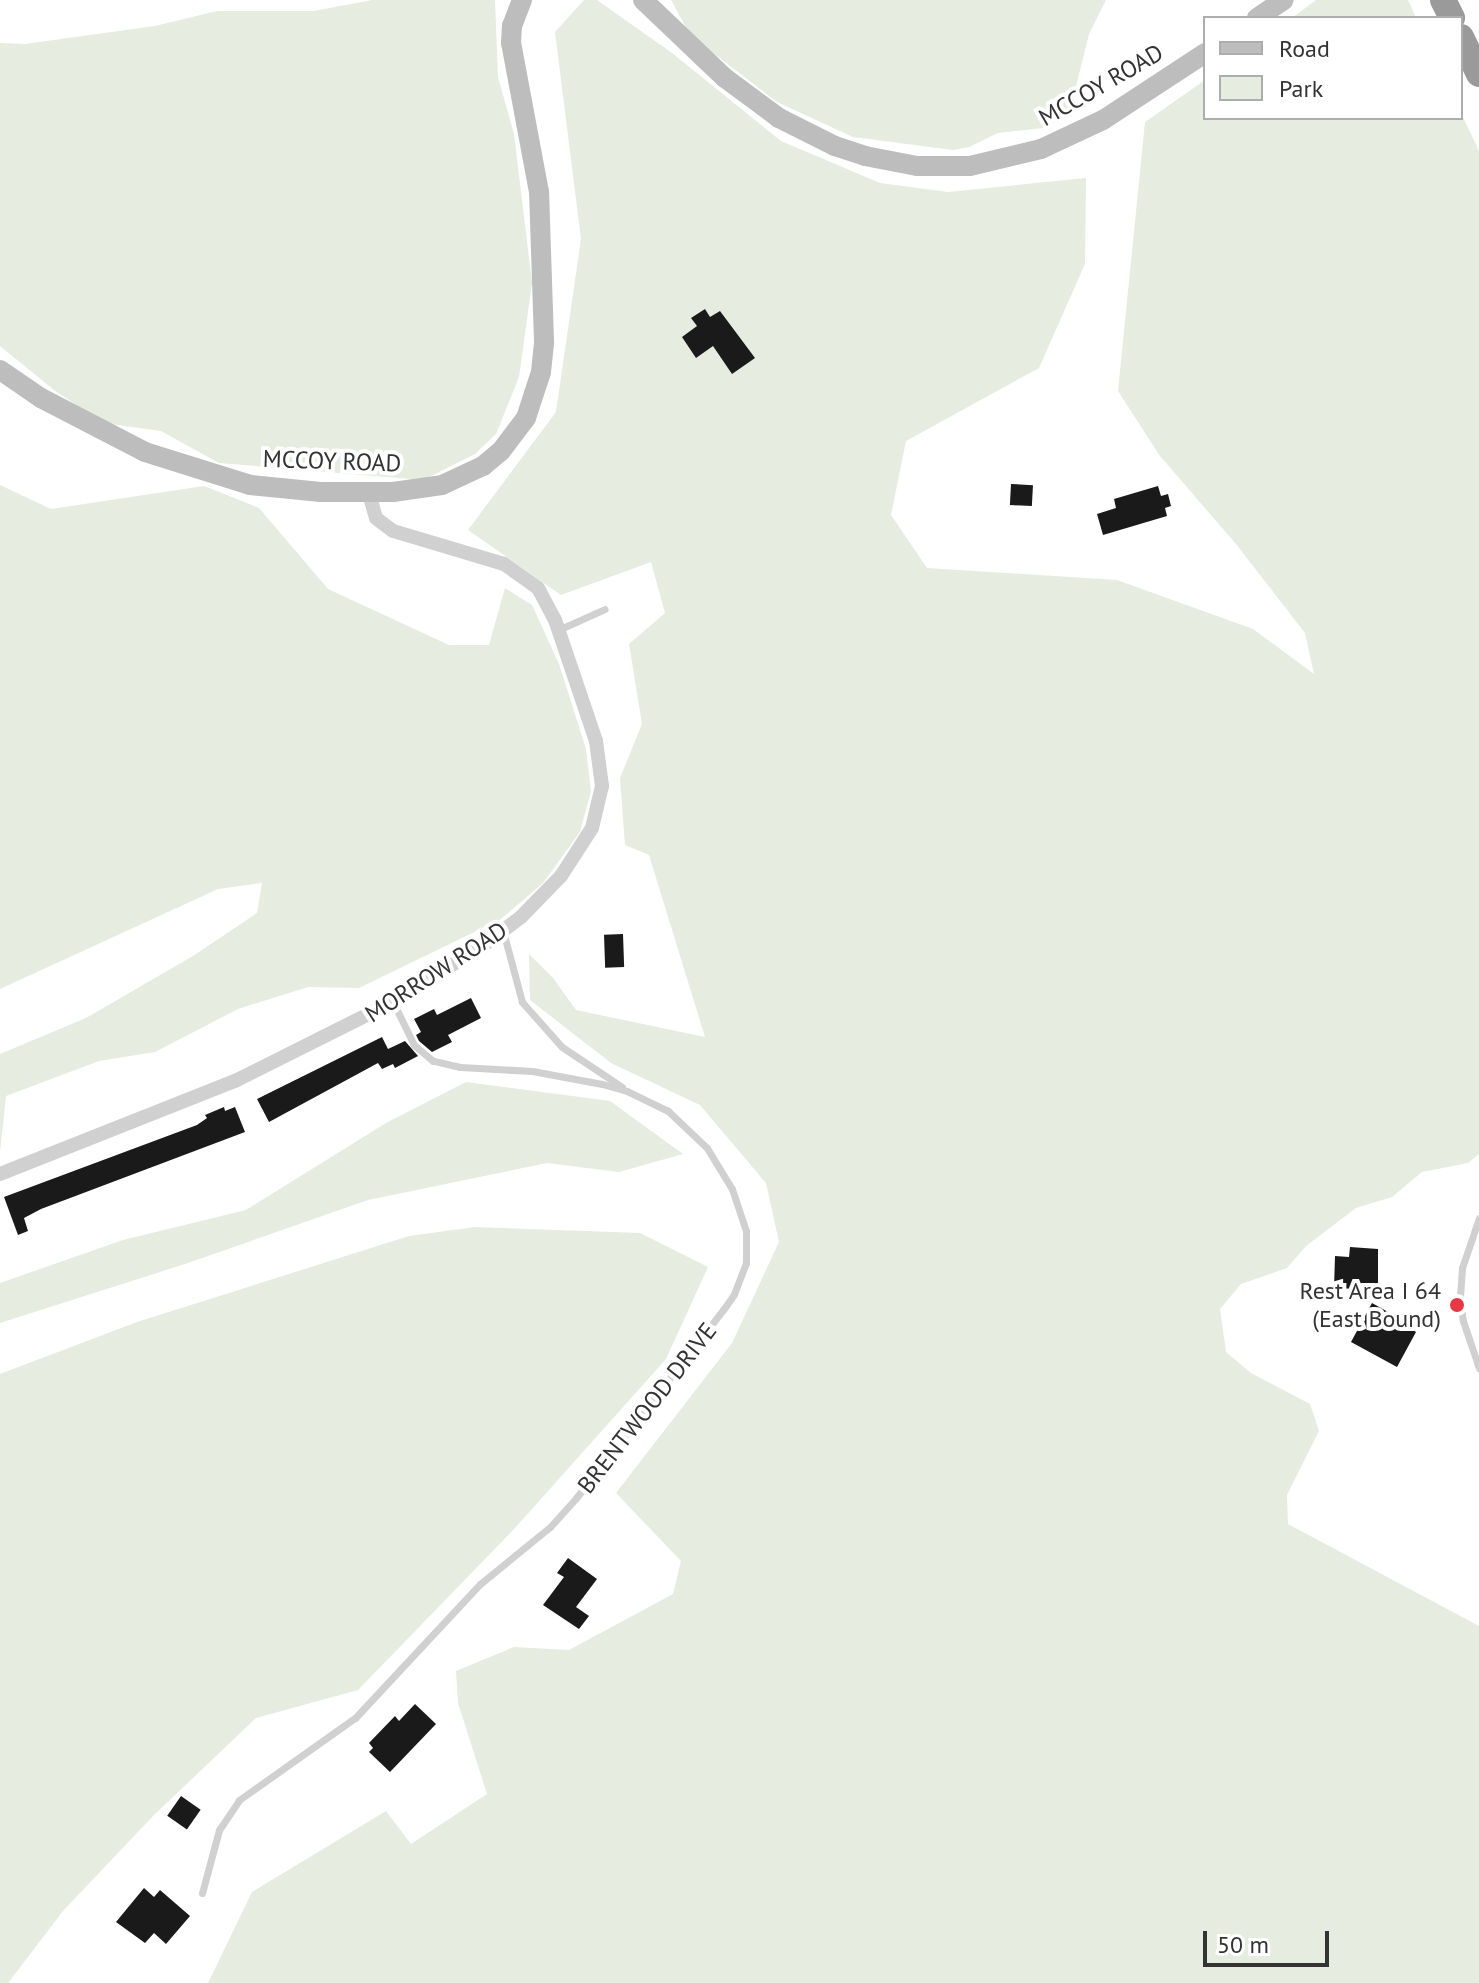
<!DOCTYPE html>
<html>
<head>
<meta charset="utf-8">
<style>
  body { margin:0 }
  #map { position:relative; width:1479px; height:1983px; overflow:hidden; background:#fff; font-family:"PT Sans",sans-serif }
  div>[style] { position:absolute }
  .green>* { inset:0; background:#e6ecdf }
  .building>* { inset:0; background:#1a1a1a; transform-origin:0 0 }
  .lane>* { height:7px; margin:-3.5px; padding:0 3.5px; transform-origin:3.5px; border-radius:3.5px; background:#d0d0d0 }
  .street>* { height:14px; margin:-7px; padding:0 7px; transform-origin:7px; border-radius:7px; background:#d0d0d0 }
  .secondary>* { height:20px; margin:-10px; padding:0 10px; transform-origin:10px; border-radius:10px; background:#bdbdbd }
  .highway>* { height:26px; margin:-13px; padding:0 13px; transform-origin:13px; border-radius:13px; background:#9a9a9a }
  .dots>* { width:22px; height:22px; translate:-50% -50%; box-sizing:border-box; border:4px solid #fff; border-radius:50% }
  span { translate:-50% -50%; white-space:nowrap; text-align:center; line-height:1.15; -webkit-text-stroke:8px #fff; paint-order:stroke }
  .street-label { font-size:24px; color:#333 }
  .poi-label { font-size:24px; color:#333 }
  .right { translate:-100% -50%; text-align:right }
  .legend { position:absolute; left:1203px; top:16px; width:260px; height:104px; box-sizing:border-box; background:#fff; border:2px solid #adadad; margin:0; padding:10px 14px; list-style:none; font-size:24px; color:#333 }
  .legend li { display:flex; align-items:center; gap:16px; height:40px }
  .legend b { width:40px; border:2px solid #adadad }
  .scale { position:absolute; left:1203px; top:1931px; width:126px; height:36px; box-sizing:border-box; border:4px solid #333; border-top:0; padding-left:10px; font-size:24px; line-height:28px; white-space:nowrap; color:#333; -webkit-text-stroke:6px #fff; paint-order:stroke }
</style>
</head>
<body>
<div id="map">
  <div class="green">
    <i style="clip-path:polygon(372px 0,495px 0,498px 77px,514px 134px,532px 283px,519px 377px,496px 434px,475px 454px,423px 480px,219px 463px,161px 431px,103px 423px,54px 390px,0 346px,0 43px,25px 44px,155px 26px,217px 11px,314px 11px)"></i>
    <i style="clip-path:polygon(584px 0,597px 0,672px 53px,781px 141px,880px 183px,948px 192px,1086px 178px,1085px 264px,1039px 368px,906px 441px,891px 515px,927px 568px,1117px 580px,1253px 629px,1314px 674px,1305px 633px,1236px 544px,1160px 456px,1118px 391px,1145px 122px,1205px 80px,1205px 118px,1461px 118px,1461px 113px,1479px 151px,1479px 1154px,1468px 1163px,1422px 1172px,1392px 1197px,1356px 1208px,1306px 1246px,1287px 1268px,1241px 1284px,1220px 1309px,1226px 1352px,1251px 1373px,1310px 1404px,1319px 1431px,1287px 1495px,1288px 1524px,1479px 1626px,1479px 1983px,208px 1983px,252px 1892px,386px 1811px,411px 1844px,487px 1794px,458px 1703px,456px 1671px,514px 1647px,569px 1650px,673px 1594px,681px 1561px,616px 1493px,732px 1343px,779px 1242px,766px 1183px,700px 1105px,611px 1063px,530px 1000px,529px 954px,553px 978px,576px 1010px,705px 1037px,649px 855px,625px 845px,620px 778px,642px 724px,629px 644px,665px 613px,651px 562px,561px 595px,468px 530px,556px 412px,581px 239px,555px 32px)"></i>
    <i style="clip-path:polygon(671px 0,1106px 0,1089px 34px,1070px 111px,1044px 128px,998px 133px,969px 147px,953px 150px,853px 137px,777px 102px,690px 35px)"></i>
    <i style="clip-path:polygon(1316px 0,1408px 0,1416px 18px,1292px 18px)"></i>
    <i style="clip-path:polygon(0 485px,51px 509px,204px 486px,259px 508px,328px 589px,449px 645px,489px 645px,505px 588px,532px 605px,559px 664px,586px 749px,591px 791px,580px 832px,543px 883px,501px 919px,359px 988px,308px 987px,238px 1009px,155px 1052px,99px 1061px,6px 1096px,0 1152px,0 1054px,86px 1018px,193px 956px,257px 913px,262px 883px,218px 889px,0 989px)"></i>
    <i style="clip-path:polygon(466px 1082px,610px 1101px,683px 1154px,619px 1172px,547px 1163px,368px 1200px,185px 1264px,0 1323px,0 1283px,123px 1240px,246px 1210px,386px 1123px)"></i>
    <i style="clip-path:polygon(475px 1227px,640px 1233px,708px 1267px,666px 1359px,515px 1528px,358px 1690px,256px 1718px,153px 1816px,63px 1911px,8px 1983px,0 1983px,0 1374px,137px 1322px,409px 1236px)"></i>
  </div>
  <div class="building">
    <i style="clip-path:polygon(705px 309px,710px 317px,720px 311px,755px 358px,732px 374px,713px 346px,696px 358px,682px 337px,697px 326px,691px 318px)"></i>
    <i style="left:1011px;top:484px;width:22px;height:21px;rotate:3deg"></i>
    <i style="clip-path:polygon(1158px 486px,1161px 496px,1168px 494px,1171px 506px,1165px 508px,1167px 516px,1103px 535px,1097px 514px,1116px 508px,1114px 499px)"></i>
    <i style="left:623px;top:934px;width:33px;height:19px;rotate:88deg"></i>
    <i style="clip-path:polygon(471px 998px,481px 1018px,448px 1035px,452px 1042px,432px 1052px,419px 1041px,416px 1035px,421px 1032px,414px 1019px,434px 1009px,437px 1015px)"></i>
    <i style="clip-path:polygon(382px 1037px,388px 1049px,405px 1041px,418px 1056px,395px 1068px,393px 1064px,382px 1069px,378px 1063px,269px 1122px,257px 1099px)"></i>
    <i style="clip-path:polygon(224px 1107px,225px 1111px,235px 1107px,245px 1132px,41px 1209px,24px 1218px,28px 1231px,18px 1235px,4px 1197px,197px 1125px,207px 1118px,205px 1115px)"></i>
    <i style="clip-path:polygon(1350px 1247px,1378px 1249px,1378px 1290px,1334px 1288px,1335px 1256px,1349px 1257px)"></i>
    <i style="clip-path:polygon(1372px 1303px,1406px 1322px,1404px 1325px,1416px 1332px,1397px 1367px,1351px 1342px)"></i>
    <i style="clip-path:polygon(568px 1558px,597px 1579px,576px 1607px,589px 1616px,579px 1629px,543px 1605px,564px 1577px,557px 1573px)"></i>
    <i style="clip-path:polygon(415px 1704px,436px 1724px,390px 1772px,369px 1752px,373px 1748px,369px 1743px,395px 1716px,399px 1721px)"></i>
    <i style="left:181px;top:1796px;width:24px;height:24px;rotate:35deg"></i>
    <i style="clip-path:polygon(144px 1888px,154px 1897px,160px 1890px,190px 1916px,166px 1944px,154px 1933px,145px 1943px,116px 1922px)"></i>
  </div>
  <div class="lane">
    <i style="left:558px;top:630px;width:51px;rotate:-24.1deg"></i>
    <i style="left:503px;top:931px;width:73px;rotate:75deg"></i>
    <i style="left:522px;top:1002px;width:60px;rotate:48.4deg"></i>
    <i style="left:562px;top:1047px;width:72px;rotate:33.7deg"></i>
    <i style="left:1479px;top:1218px;width:53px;rotate:108.8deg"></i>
    <i style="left:1462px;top:1268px;width:30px;rotate:94deg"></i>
    <i style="left:1460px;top:1298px;width:23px;rotate:83deg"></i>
    <i style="left:1463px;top:1321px;width:50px;rotate:71.2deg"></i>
    <i style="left:202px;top:1893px;width:65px;rotate:-74.9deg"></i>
    <i style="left:219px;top:1830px;width:36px;rotate:-56deg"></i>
    <i style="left:239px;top:1800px;width:142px;rotate:-35.3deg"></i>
    <i style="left:355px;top:1718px;width:183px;rotate:-47deg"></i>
    <i style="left:480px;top:1584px;width:90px;rotate:-39.2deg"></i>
    <i style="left:550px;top:1527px;width:39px;rotate:-48deg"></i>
    <i style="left:576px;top:1498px;width:239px;rotate:-52deg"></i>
    <i style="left:723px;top:1310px;width:19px;rotate:-55deg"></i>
    <i style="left:734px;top:1294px;width:33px;rotate:-69deg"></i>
    <i style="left:746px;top:1263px;width:32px;rotate:-90deg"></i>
    <i style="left:746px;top:1231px;width:44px;rotate:-108.4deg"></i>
    <i style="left:732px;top:1189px;width:48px;rotate:-121.4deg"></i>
    <i style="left:707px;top:1148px;width:54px;rotate:-136.5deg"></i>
    <i style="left:668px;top:1111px;width:46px;rotate:-154deg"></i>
    <i style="left:627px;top:1091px;width:26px;rotate:-164deg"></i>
    <i style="left:602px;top:1084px;width:71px;rotate:-169.5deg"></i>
    <i style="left:532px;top:1071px;width:72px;rotate:-176.8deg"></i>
    <i style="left:460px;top:1067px;width:28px;rotate:-167deg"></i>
    <i style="left:433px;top:1061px;width:25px;rotate:-140deg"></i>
    <i style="left:414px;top:1045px;width:48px;rotate:-116deg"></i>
  </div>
  <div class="street">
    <i style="left:0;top:1174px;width:253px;rotate:-21.6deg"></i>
    <i style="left:235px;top:1081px;width:177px;rotate:-26.6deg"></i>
    <i style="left:393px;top:1002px;width:107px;rotate:-32.1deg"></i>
    <i style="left:484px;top:945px;width:46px;rotate:-37.1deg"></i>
    <i style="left:521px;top:917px;width:57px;rotate:-45.7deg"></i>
    <i style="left:561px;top:876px;width:57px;rotate:-57.1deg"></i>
    <i style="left:592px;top:828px;width:43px;rotate:-76.6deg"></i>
    <i style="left:602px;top:786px;width:45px;rotate:-97.6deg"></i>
    <i style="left:596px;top:741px;width:128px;rotate:-108.7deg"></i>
    <i style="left:555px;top:620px;width:36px;rotate:-118deg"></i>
    <i style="left:538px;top:588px;width:42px;rotate:-144.8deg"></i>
    <i style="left:504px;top:564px;width:116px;rotate:-163.4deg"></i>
    <i style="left:393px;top:531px;width:21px;rotate:-143deg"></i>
    <i style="left:376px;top:518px;width:26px;rotate:-106deg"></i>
  </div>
  <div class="secondary">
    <i style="left:643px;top:0;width:113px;rotate:43.6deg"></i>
    <i style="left:725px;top:78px;width:67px;rotate:36.5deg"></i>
    <i style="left:779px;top:118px;width:63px;rotate:26.6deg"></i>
    <i style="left:835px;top:146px;width:32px;rotate:18deg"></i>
    <i style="left:865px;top:156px;width:53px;rotate:10.9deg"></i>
    <i style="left:917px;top:166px;width:53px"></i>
    <i style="left:970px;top:166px;width:73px;rotate:-13.5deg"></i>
    <i style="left:1041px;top:149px;width:68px;rotate:-25.1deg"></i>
    <i style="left:1103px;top:120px;width:122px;rotate:-33.3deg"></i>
    <i style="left:1257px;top:18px;width:32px;rotate:-34deg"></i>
    <i style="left:0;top:370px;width:50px;rotate:34.3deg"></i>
    <i style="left:41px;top:398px;width:117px;rotate:27.4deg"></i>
    <i style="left:145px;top:452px;width:110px;rotate:17.4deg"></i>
    <i style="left:250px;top:485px;width:71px;rotate:5.6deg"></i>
    <i style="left:321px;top:492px;width:72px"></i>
    <i style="left:393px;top:492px;width:49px;rotate:-8.1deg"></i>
    <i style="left:442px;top:485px;width:45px;rotate:-24.9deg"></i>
    <i style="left:483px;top:466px;width:23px;rotate:-40deg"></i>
    <i style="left:501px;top:451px;width:41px;rotate:-52.9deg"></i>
    <i style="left:526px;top:418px;width:48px;rotate:-71.9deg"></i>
    <i style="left:541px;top:372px;width:31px;rotate:-84deg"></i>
    <i style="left:544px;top:341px;width:149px;rotate:-91.9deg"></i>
    <i style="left:539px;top:192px;width:152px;rotate:-100.6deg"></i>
    <i style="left:511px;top:43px;width:17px;rotate:-87deg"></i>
    <i style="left:512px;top:26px;width:28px;rotate:-69deg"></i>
  </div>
  <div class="highway">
    <i style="left:1443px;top:0;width:20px;rotate:63deg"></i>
    <i style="left:1461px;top:37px;width:41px;rotate:64.1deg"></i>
  </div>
  <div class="dots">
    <i style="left:1457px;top:1305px;background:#e63946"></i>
  </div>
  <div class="street-label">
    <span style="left:1101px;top:85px;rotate:-30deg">MCCOY ROAD</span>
    <span style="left:332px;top:461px;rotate:2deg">MCCOY ROAD</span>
    <span style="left:436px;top:972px;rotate:-33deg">MORROW ROAD</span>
    <span style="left:647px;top:1408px;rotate:-52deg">BRENTWOOD DRIVE</span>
  </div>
  <div class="poi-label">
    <span class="right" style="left:1441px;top:1305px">Rest Area I 64<br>(East Bound)</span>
  </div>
  <ul class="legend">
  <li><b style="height:10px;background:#bdbdbd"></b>Road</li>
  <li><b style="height:22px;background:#e6ecdf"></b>Park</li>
  </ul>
  <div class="scale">50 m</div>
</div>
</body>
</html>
